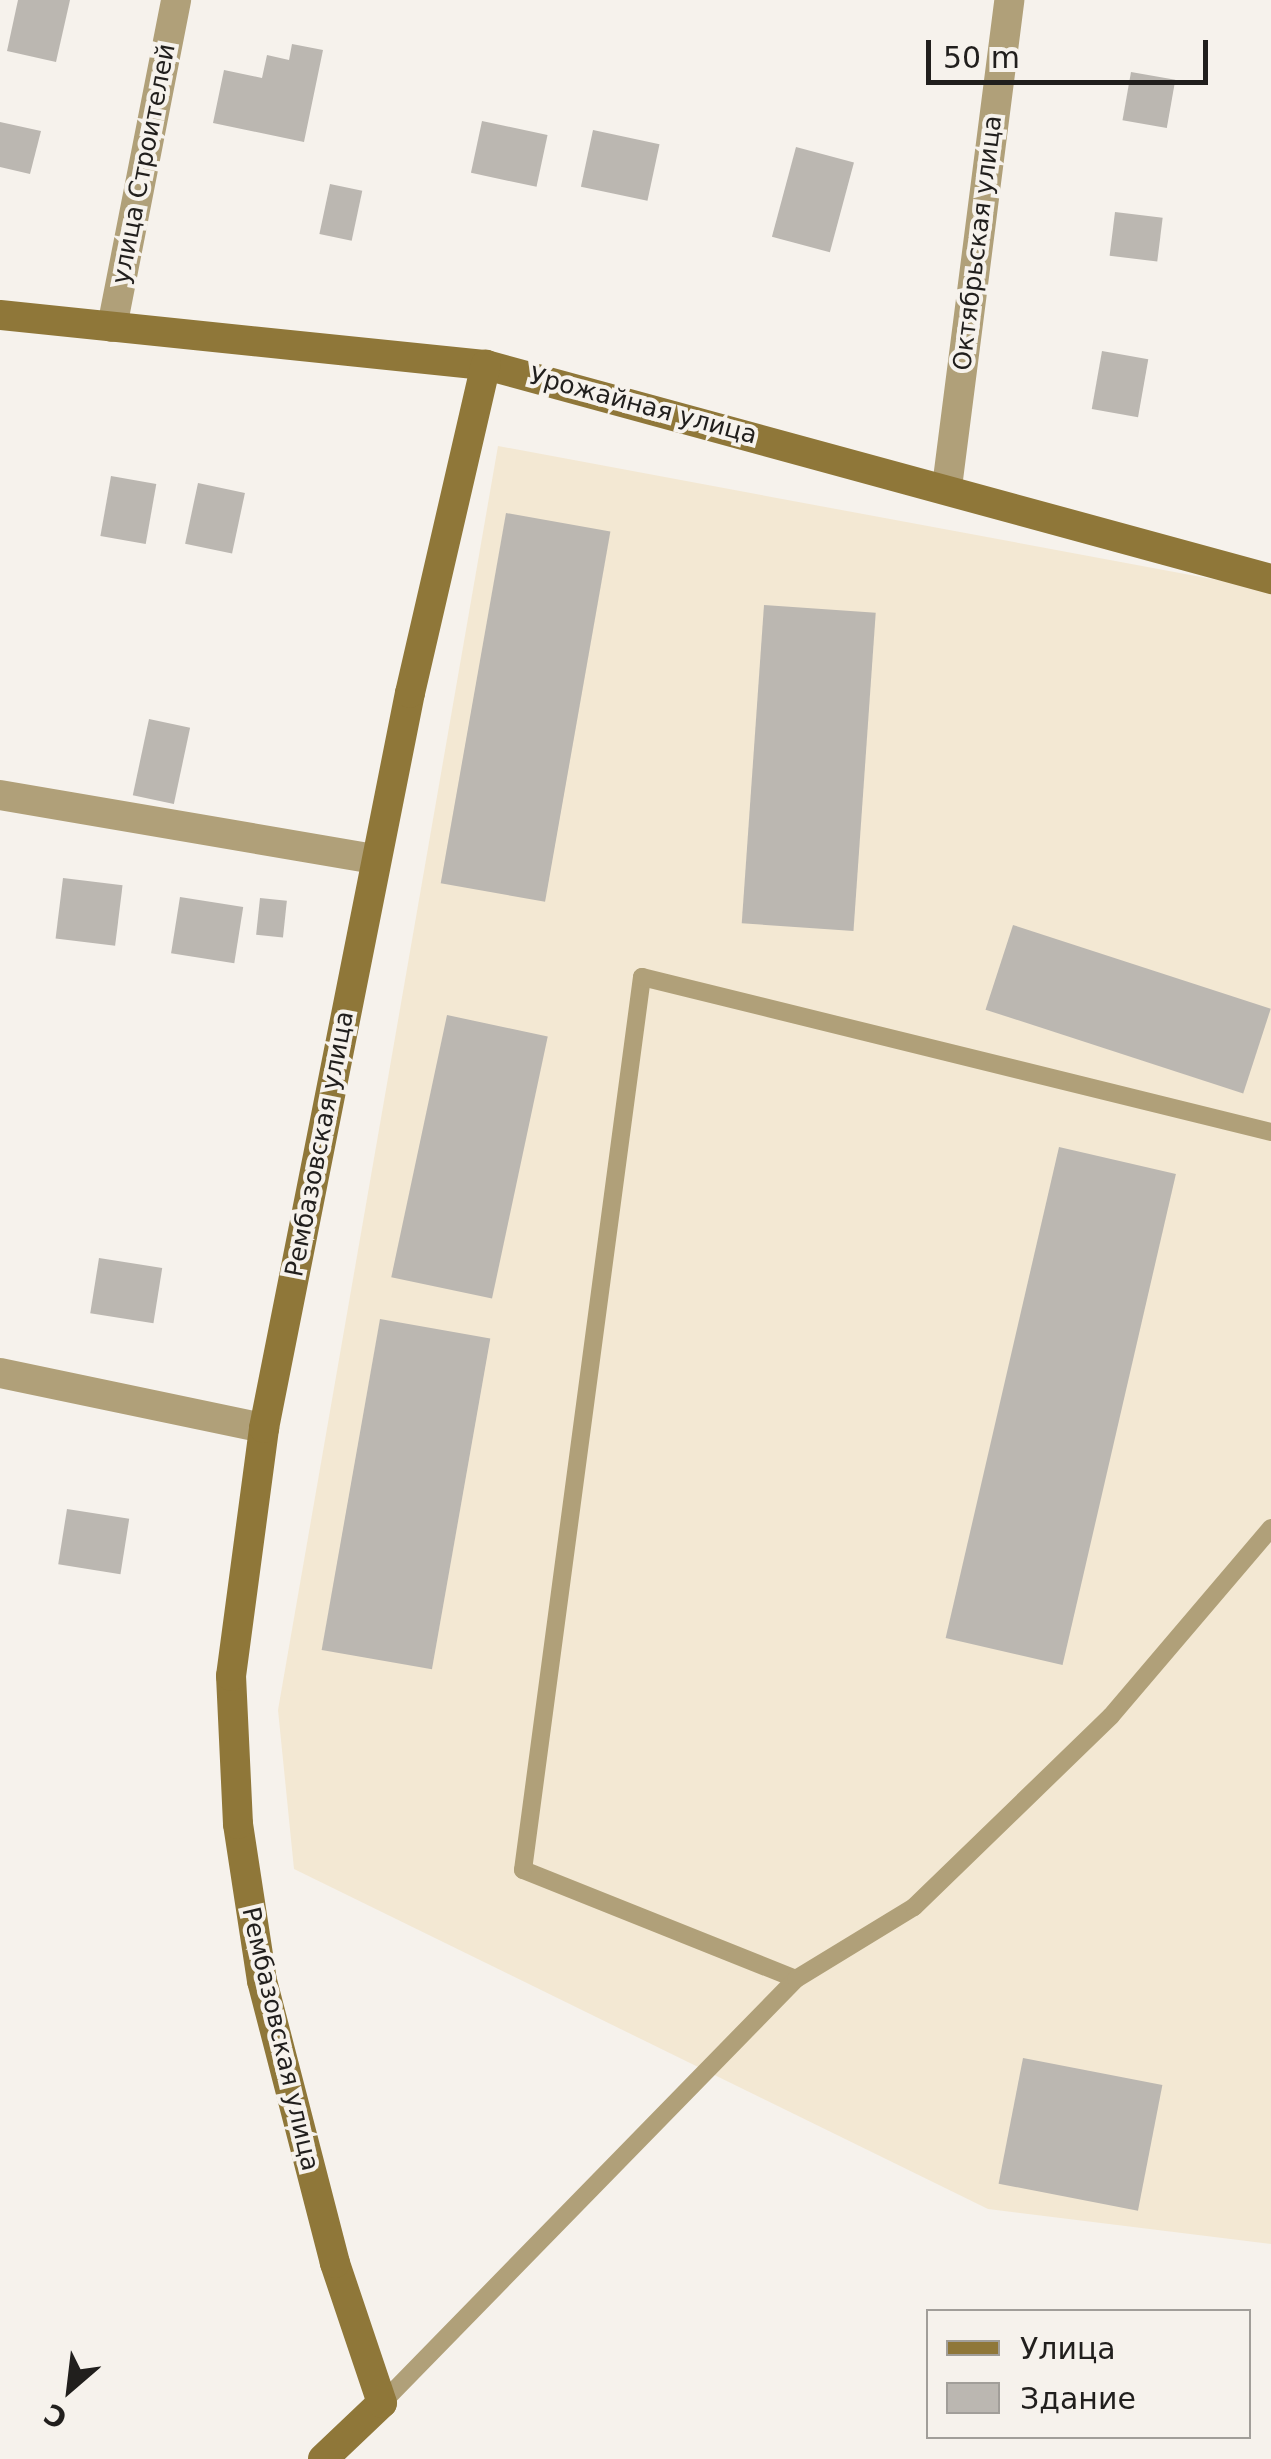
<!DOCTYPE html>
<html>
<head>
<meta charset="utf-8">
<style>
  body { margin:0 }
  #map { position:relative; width:1271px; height:2459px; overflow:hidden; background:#f6f2ec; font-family:"DejaVu Sans",sans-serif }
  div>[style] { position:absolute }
  .industrial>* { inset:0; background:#f3e8d3 }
  .building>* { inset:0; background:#bbb7b1; transform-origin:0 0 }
  .lane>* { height:18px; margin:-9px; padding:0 9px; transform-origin:9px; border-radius:9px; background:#b0a079 }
  .street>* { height:30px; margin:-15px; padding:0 15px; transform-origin:15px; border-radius:15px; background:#b0a079 }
  .secondary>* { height:30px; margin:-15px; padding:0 15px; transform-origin:15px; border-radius:15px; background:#8f7739 }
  span { translate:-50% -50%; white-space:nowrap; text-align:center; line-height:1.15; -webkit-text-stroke:8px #f6f2ec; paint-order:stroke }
  .street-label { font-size:25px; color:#211f1d }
  .legend { position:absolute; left:926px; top:2309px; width:325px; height:130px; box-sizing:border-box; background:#f6f2ec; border:2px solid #a19e99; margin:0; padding:12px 18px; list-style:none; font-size:30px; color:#211f1d }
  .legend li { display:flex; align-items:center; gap:20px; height:50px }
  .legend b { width:50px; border:2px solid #a19e99 }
  .north { position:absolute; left:20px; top:2339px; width:100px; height:100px; -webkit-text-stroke:8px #f6f2ec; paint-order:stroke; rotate:208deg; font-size:28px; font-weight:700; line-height:40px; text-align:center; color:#211f1d }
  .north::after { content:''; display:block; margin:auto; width:35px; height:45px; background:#211f1d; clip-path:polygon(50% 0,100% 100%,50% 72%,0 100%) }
  .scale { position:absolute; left:926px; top:40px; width:282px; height:45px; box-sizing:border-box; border:5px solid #211f1d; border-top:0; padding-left:12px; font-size:30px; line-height:35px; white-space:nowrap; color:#211f1d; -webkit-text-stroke:8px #f6f2ec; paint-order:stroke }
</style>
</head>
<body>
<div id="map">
  <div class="industrial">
    <i style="clip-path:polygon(498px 446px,1271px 590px,1271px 2244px,988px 2209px,294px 1869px,278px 1710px)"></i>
  </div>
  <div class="building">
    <i style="clip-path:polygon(18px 0,70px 0,56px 62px,7px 51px)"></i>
    <i style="clip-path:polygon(292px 44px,323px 50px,304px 142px,213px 123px,224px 70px,262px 78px,267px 55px,289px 60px)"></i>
    <i style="left:1131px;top:72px;width:45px;height:49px;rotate:10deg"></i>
    <i style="left:482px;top:121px;width:67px;height:53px;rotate:12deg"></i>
    <i style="clip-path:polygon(0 122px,41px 131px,30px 174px,0 167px)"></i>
    <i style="left:593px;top:130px;width:68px;height:58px;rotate:12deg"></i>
    <i style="left:796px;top:147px;width:60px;height:93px;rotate:15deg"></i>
    <i style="left:330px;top:184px;width:33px;height:51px;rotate:12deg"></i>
    <i style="left:1115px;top:212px;width:48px;height:44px;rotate:7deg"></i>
    <i style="left:1102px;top:351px;width:47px;height:59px;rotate:10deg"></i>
    <i style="left:111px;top:476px;width:46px;height:61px;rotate:10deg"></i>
    <i style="left:198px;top:483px;width:48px;height:62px;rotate:12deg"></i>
    <i style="left:506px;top:513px;width:106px;height:376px;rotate:10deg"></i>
    <i style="left:764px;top:605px;width:112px;height:319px;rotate:4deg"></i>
    <i style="left:149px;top:719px;width:42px;height:78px;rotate:12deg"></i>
    <i style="left:63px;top:878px;width:60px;height:61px;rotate:7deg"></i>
    <i style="left:180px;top:897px;width:64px;height:57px;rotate:9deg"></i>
    <i style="left:260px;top:898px;width:27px;height:37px;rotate:6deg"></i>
    <i style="left:1013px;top:925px;width:271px;height:89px;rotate:18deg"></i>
    <i style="left:447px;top:1015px;width:103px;height:268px;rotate:12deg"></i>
    <i style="left:1059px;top:1147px;width:120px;height:504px;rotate:13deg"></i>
    <i style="left:99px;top:1258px;width:64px;height:56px;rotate:9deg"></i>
    <i style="left:380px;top:1319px;width:112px;height:336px;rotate:10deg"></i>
    <i style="left:67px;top:1509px;width:63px;height:56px;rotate:9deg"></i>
    <i style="left:1023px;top:2058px;width:142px;height:128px;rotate:11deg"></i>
  </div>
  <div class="lane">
    <i style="left:796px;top:1979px;width:294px;rotate:-158.2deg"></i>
    <i style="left:523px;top:1870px;width:901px;rotate:-82.41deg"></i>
    <i style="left:642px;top:977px;width:648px;rotate:13.84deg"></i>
    <i style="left:382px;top:2403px;width:593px;rotate:-45.68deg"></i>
    <i style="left:796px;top:1979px;width:138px;rotate:-31.4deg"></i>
    <i style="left:914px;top:1907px;width:274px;rotate:-44.1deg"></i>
    <i style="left:1111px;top:1716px;width:247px;rotate:-49.6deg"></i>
  </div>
  <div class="street">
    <i style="left:112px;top:327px;width:333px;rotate:-78.9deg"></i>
    <i style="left:947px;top:487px;width:491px;rotate:-82.7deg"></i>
    <i style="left:0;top:795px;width:381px;rotate:9.7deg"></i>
    <i style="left:0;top:1373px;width:270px;rotate:11.8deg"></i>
  </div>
  <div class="secondary">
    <i style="left:0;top:315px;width:489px;rotate:5.9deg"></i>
    <i style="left:486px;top:365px;width:814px;rotate:15.25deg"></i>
    <i style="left:323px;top:2459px;width:81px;rotate:-43.5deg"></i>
    <i style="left:382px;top:2403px;width:148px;rotate:-108.6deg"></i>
    <i style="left:335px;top:2263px;width:291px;rotate:-104.5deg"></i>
    <i style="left:262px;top:1981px;width:159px;rotate:-98.7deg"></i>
    <i style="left:238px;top:1824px;width:148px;rotate:-92.7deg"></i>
    <i style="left:231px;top:1676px;width:250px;rotate:-82.4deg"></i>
    <i style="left:264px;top:1428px;width:749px;rotate:-78.77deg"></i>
    <i style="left:410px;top:693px;width:337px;rotate:-77deg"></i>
  </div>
  <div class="street-label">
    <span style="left:144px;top:164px;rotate:-79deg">улица Строителей</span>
    <span style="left:978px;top:243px;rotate:-83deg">Октябрьская улица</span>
    <span style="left:643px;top:406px;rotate:15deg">Урожайная улица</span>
    <span style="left:320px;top:1144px;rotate:-79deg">Рембазовская улица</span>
    <span style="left:280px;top:2039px;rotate:77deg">Рембазовская улица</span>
  </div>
  <ul class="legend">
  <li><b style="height:12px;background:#8f7739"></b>Улица</li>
  <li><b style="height:28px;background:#bbb7b1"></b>Здание</li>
  </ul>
  <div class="north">С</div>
  <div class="scale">50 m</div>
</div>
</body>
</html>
